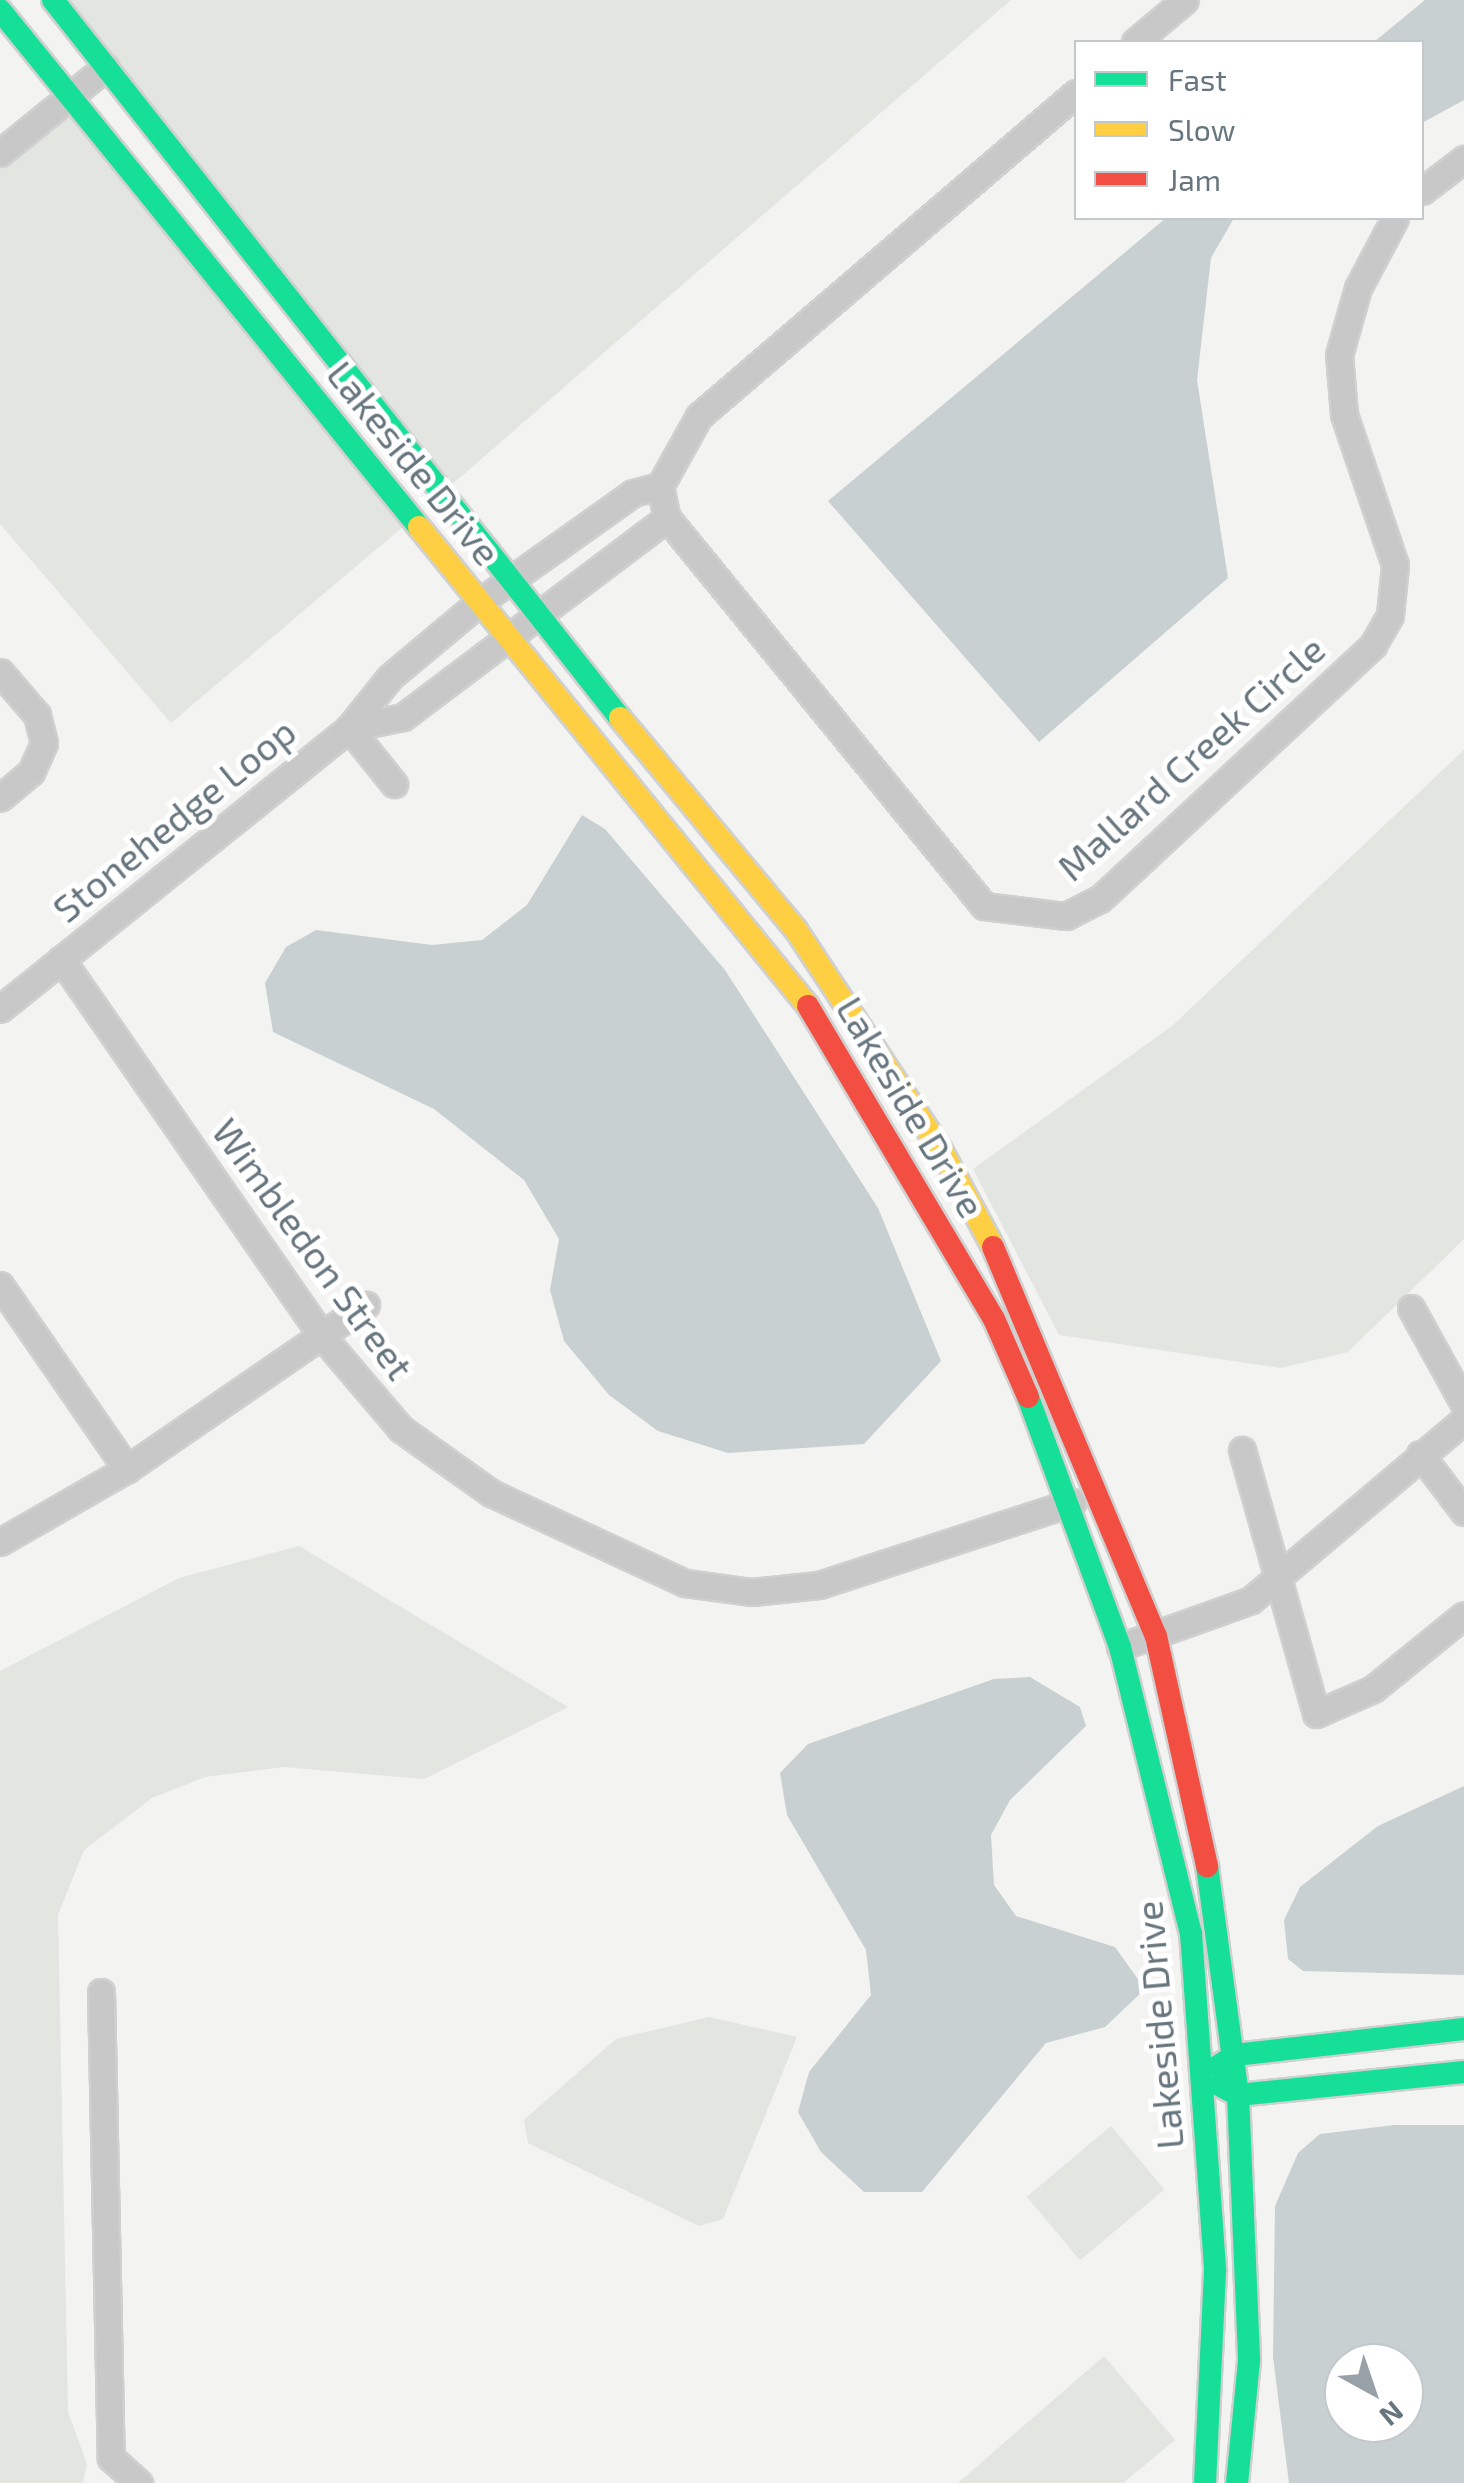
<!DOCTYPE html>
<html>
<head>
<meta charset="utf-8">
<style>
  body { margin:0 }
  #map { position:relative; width:1464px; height:2483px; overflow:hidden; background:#f3f3f2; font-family:"Exo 2",sans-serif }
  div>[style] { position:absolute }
  .green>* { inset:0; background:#e3e5e0; transform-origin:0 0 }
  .water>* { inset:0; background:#c9d0d2 }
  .roads { filter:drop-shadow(2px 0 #d0d0d0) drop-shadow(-2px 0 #d0d0d0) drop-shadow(0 2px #d0d0d0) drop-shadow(0 -2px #d0d0d0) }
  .street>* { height:25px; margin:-12.5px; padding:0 12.5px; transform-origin:12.5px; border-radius:12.5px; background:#c8c8c9 }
  .fast>* { height:22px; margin:-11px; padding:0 11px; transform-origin:11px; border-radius:11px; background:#16e098 }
  .slow>* { height:22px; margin:-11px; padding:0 11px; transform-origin:11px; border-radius:11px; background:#ffcf43 }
  .jam>* { height:22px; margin:-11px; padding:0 11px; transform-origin:11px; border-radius:11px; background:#f24e42 }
  span { translate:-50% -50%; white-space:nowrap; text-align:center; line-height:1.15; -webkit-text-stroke:10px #fff; paint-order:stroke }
  .street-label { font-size:38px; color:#67757e }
  .legend { position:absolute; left:1074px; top:40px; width:350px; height:180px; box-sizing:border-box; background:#fff; border:2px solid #c2c8cb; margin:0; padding:12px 18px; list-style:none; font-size:30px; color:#67757e }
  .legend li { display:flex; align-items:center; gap:20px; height:50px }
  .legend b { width:50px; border:2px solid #c2c8cb }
  .north { position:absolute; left:1324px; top:2343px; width:100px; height:100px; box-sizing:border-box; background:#fff; border:2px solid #c2c8cb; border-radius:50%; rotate:140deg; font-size:28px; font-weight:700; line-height:40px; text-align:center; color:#67757e }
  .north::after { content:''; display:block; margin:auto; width:35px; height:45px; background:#98a1a7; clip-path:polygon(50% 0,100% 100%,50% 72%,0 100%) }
</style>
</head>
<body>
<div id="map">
  <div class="green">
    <i style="clip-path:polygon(66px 0,1011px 0,449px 487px)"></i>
    <i style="clip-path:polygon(69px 110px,405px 525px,171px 723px,0 524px,0 169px)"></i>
    <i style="clip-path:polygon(1464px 750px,1464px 1239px,1348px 1352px,1281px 1368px,1059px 1335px,973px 1169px,1172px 1026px)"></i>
    <i style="clip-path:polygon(299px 1546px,568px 1707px,424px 1779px,284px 1767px,205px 1777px,152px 1798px,84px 1850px,58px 1915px,68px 2412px,87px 2464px,83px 2483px,0 2483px,0 1671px,179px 1578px)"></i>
    <i style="clip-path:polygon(709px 2017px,797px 2037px,723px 2219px,699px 2226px,528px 2143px,524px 2120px,616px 2039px)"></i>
    <i style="left:1111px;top:2126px;width:83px;height:110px;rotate:50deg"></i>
    <i style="clip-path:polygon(1104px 2356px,1175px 2440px,1123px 2483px,958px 2483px)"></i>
  </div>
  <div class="water">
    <i style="clip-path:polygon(1425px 0,1464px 0,1464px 100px,1422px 123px,1422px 42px,1374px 42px)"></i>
    <i style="clip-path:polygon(1166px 218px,1234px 218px,1211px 258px,1197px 380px,1228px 578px,1039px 742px,828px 501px)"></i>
    <i style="clip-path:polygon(582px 815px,605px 829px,725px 970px,878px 1208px,941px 1361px,864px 1444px,728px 1453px,658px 1431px,609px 1395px,564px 1341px,550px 1290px,559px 1239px,524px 1180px,434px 1109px,273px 1032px,265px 983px,286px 947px,316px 930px,432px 945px,482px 940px,527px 905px)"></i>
    <i style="clip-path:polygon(1030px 1677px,1080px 1707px,1086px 1726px,1010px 1800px,991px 1835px,994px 1885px,1016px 1916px,1115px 1947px,1145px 1989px,1105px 2027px,1046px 2043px,922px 2192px,864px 2192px,821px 2152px,798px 2112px,809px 2072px,871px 1995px,866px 1950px,787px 1815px,780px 1773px,808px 1744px,994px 1679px)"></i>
    <i style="clip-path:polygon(1464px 1786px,1464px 1975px,1303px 1971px,1288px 1959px,1284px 1920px,1300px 1887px,1378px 1826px)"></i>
    <i style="clip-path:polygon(evenodd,1394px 2125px,1464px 2125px,1464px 2483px,1289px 2483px,1273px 2357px,1275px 2206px,1298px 2153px,1320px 2134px,1394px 2125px,1344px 2363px,1404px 2363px,1404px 2423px,1344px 2423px,1344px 2363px)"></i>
  </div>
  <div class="roads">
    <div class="street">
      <i style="left:1135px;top:42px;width:65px;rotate:-40deg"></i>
      <i style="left:1076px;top:93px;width:496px;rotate:139.4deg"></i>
      <i style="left:699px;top:416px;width:80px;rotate:119.1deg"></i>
      <i style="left:660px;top:486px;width:33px;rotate:78deg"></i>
      <i style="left:667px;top:518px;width:501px;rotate:50.75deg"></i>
      <i style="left:984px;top:906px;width:83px;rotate:7deg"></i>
      <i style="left:1066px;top:916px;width:38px;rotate:-27deg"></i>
      <i style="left:1100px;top:899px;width:373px;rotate:-42.9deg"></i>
      <i style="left:1373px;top:645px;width:34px;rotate:-60deg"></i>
      <i style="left:1390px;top:615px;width:50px;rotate:-84.3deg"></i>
      <i style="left:1395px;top:565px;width:159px;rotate:-108.7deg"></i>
      <i style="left:1344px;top:414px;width:59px;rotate:-94.8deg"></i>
      <i style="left:1339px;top:355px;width:70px;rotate:-74.2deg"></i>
      <i style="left:1358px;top:288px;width:79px;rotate:-62.1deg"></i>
      <i style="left:0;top:153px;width:136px;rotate:-39.1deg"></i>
      <i style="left:1422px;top:191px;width:53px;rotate:-37.3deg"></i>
      <i style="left:0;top:672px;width:57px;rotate:49.3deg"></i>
      <i style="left:37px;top:715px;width:29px;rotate:76deg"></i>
      <i style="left:44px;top:743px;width:32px;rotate:114deg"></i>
      <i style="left:31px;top:772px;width:40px;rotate:140deg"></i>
      <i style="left:349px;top:728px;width:55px;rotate:-11.5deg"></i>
      <i style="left:403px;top:717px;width:331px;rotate:-37deg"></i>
      <i style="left:349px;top:728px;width:72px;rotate:51.2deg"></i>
      <i style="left:61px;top:959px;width:457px;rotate:55.3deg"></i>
      <i style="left:321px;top:1335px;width:123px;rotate:49.6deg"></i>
      <i style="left:401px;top:1429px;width:110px;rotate:35.4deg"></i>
      <i style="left:491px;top:1493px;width:214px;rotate:24.9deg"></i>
      <i style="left:685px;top:1583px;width:68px;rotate:7.7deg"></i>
      <i style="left:752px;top:1592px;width:67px;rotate:-6deg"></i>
      <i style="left:819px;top:1585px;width:267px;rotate:-18.1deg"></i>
      <i style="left:0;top:1009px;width:448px;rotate:-38.8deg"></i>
      <i style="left:349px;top:728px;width:65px;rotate:-51.2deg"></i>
      <i style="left:390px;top:677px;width:119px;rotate:-39.9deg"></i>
      <i style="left:481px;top:601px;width:186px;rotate:-35.4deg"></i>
      <i style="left:633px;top:493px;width:28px;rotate:-15deg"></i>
      <i style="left:0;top:1285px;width:224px;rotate:55.4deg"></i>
      <i style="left:1411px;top:1308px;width:110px;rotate:61.1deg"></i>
      <i style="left:1242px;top:1450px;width:274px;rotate:74.3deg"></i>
      <i style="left:1316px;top:1714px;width:62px;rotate:-23.7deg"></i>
      <i style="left:1373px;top:1689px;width:117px;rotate:-39.1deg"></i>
      <i style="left:1420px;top:1454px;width:73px;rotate:52.8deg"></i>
      <i style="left:0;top:1542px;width:146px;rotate:-29.9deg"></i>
      <i style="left:127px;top:1469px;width:290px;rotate:-34.5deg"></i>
      <i style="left:1120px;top:1647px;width:139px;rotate:-19.7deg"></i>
      <i style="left:1251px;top:1600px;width:279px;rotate:-40.2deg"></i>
      <i style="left:101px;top:1992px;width:466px;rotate:88.8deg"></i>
      <i style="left:111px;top:2458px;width:38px;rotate:42deg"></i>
    </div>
    <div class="fast">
      <i style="left:53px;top:0;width:915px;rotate:51.7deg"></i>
      <i style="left:0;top:10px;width:665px;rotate:50.98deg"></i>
      <i style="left:1028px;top:1397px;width:266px;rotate:69.8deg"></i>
      <i style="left:1120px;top:1647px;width:295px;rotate:76.1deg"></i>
      <i style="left:1191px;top:1933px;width:339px;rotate:85.9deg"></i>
      <i style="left:1215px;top:2271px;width:212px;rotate:92.7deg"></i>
      <i style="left:1207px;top:1866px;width:231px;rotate:82.3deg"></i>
      <i style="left:1238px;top:2095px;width:266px;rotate:87.6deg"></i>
      <i style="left:1249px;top:2361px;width:123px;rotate:95.6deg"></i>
      <i style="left:1218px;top:2066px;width:20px;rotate:-33deg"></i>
      <i style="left:1235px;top:2055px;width:230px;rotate:-6.5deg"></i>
      <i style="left:1219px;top:2085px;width:21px;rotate:28deg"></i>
      <i style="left:1238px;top:2095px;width:227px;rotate:-5.8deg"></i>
    </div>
    <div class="slow">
      <i style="left:419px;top:527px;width:617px;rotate:50.92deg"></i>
      <i style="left:620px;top:718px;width:276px;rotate:50.3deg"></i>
      <i style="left:796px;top:930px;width:261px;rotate:56.6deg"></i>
      <i style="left:940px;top:1148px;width:112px;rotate:61.8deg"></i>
    </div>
    <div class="jam">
      <i style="left:808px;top:1006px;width:364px;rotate:59.3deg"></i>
      <i style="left:994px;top:1319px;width:85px;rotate:66.4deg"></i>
      <i style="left:993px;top:1247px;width:422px;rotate:67.3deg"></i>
      <i style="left:1156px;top:1636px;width:236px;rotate:77.5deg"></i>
    </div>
  </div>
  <div class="street-label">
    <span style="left:414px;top:463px;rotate:51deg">Lakeside Drive</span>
    <span style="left:1191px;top:758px;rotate:-42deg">Mallard Creek Circle</span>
    <span style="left:174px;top:820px;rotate:-39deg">Stonehedge Loop</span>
    <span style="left:911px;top:1107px;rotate:59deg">Lakeside Drive</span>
    <span style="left:313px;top:1249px;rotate:54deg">Wimbledon Street</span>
    <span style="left:1159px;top:2025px;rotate:-95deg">Lakeside Drive</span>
  </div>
  <ul class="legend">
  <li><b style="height:12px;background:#16e098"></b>Fast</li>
  <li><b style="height:12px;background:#ffcf43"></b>Slow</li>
  <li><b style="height:12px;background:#f24e42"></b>Jam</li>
  </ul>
  <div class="north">N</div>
</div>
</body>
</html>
